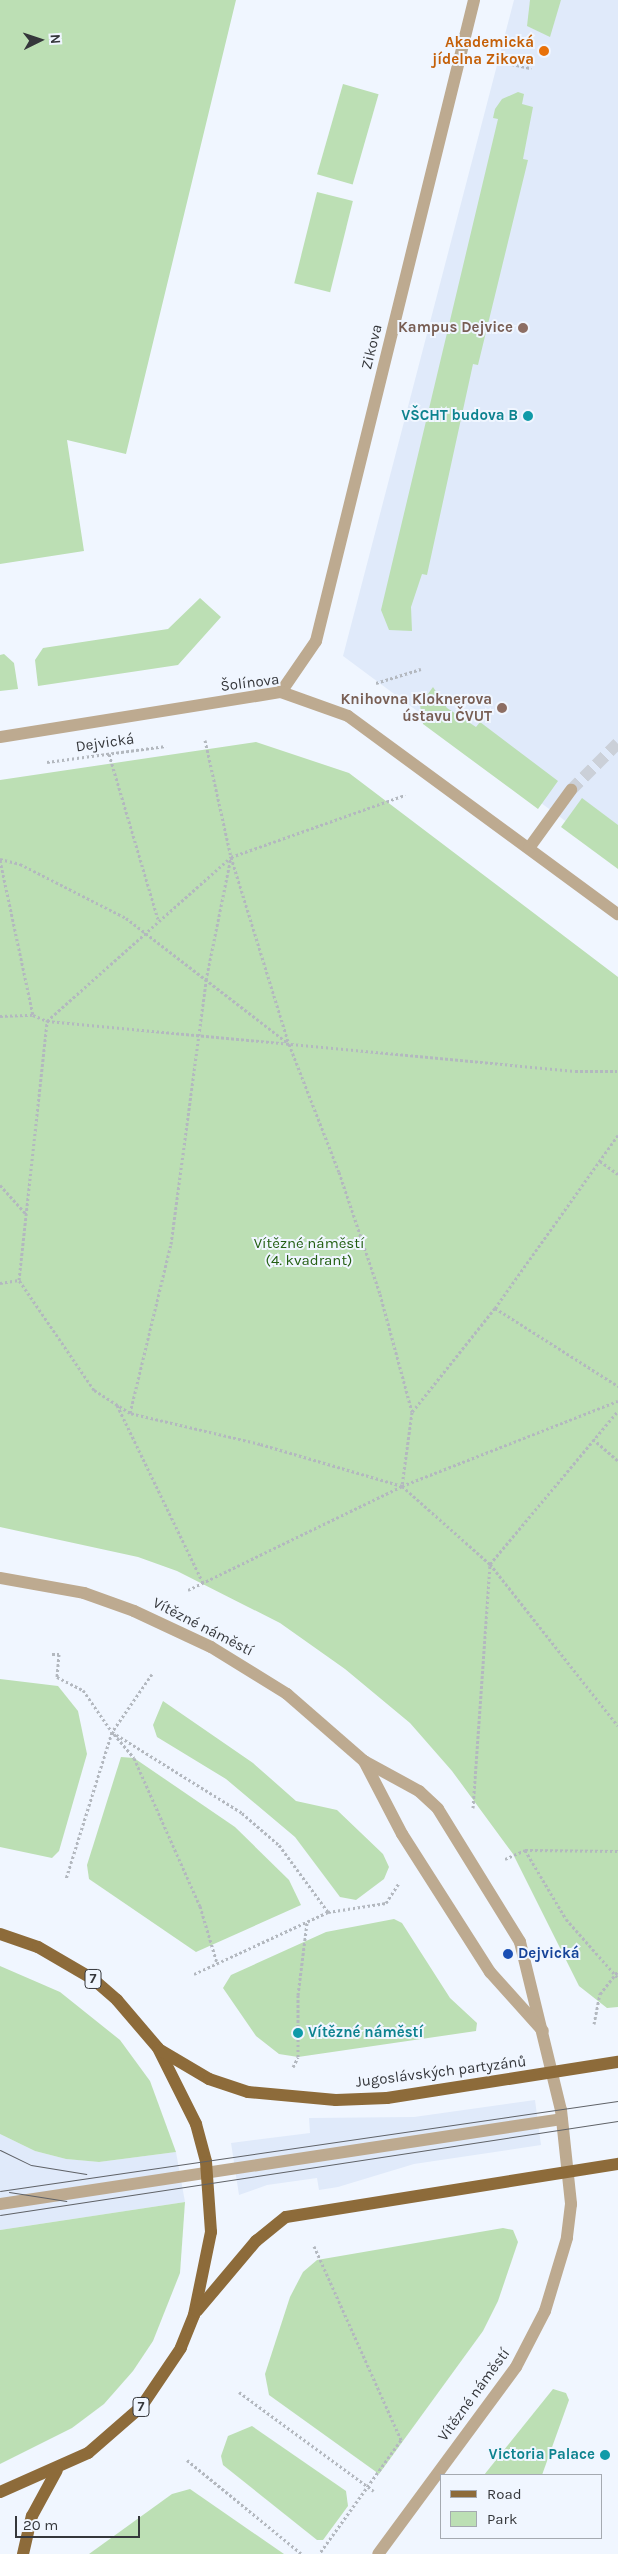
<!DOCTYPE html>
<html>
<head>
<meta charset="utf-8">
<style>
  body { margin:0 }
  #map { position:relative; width:618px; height:2554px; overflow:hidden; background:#f0f6ff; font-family:Karla,sans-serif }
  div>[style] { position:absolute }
  .built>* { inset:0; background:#e0eafa }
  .green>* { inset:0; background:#bcdfb4; transform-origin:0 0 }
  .minor-tunnel>* { height:12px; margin-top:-6px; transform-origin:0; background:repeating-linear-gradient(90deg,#cbd0d8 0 12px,transparent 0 18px) }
  .path>* { height:3px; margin-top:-1.5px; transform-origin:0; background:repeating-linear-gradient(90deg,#b3b8bf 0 2.5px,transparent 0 5px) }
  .minor>* { height:12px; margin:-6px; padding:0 6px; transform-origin:6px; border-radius:6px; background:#bdaa90 }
  .major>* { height:12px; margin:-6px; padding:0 6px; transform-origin:6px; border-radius:6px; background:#8d6b3a }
  .tram>* { height:1px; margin:-0.5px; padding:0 0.5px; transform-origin:0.5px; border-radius:0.5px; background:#5f6267 }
  .dots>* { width:14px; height:14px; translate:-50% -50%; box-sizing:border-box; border:2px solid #f0f6ff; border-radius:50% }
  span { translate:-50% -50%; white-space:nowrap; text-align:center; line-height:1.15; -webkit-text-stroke:4px #f0f6ff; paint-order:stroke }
  .shield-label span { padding:1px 4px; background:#f0f6ff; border:1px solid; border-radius:4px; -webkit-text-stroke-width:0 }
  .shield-label { font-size:14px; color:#35373b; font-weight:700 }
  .food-label { font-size:15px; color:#c56008; font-weight:700 }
  .right { translate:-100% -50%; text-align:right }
  .education-label { font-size:15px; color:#785e54; font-weight:700 }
  .street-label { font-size:15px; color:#35373b }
  .culture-label { font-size:15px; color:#0d838f; font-weight:700 }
  .left { translate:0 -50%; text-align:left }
  .park-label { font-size:15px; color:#225e12 }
  .transit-label { font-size:15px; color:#164399; font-weight:700 }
  .legend { position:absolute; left:440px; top:2474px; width:162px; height:65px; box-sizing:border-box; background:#f0f6ff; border:1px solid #a5aab1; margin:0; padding:6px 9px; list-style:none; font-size:15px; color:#35373b }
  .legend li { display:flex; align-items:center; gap:10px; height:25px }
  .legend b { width:25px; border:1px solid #a5aab1 }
  .north { position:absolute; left:15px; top:15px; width:50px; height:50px; -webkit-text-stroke:4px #f0f6ff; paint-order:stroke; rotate:86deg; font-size:14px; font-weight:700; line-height:20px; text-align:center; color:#35373b }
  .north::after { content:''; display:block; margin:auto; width:18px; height:22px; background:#35373b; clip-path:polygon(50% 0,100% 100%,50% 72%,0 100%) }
  .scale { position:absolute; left:15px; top:2516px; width:125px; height:22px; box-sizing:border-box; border:2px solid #35373b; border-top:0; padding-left:6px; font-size:15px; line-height:18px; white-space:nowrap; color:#35373b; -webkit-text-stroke:4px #f0f6ff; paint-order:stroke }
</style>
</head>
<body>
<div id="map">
  <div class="built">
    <i style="clip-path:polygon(514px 0,618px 0,618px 860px,343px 656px)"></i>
    <i style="clip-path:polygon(535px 2100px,541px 2145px,414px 2164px,338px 2187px,319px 2190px,317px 2178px,267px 2185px,239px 2195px,231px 2143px,310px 2133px,309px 2118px,414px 2117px)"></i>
    <i style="clip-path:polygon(0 2134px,35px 2151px,66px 2159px,99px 2162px,176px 2152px,185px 2202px,0 2230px)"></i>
  </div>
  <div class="green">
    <i style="clip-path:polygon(0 0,236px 0,126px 454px,67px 440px,84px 551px,0 564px)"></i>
    <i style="clip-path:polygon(530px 0,561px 0,550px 37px,527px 26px)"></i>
    <i style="left:343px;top:84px;width:37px;height:94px;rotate:16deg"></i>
    <i style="clip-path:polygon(518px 92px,524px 94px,522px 104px,533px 107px,523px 159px,528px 160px,478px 365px,473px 364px,427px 575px,422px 574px,411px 607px,412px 631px,389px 630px,381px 610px,498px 119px,493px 118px,495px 109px,502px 99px)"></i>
    <i style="left:317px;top:192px;width:37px;height:94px;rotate:14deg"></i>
    <i style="clip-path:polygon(200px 598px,221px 617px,178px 665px,38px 686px,35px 660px,43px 648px,168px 629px)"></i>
    <i style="clip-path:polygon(4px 654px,14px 663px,18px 689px,0 691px,0 655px)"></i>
    <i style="clip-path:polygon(433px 687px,447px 708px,476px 727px,480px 722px,558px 781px,538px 809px,423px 724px,420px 705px)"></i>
    <i style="clip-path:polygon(256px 742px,349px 773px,618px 977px,618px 2007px,607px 2008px,579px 1986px,513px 1854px,452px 1771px,410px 1723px,345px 1669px,280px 1623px,177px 1571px,138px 1557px,0 1527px,0 780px)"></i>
    <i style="clip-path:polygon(582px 798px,618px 825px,618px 869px,561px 827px)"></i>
    <i style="clip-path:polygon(0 1679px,58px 1686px,78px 1711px,87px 1754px,59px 1851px,52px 1858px,0 1847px)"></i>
    <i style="clip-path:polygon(163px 1701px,253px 1763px,296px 1801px,337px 1810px,383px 1854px,389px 1867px,384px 1879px,356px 1900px,340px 1897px,295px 1837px,226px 1779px,157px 1737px,153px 1725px)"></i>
    <i style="clip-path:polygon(121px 1757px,134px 1758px,235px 1827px,289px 1880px,301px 1905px,196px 1952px,89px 1879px,87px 1865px)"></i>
    <i style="clip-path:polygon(394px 1919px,402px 1923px,450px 1998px,477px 2023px,476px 2031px,298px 2057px,279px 2054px,256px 2036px,223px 1988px,231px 1975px,326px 1932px)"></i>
    <i style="clip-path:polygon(0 1966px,60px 1992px,120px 2040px,150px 2081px,176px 2152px,99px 2162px,66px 2159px,35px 2151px,0 2134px)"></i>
    <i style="clip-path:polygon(185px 2202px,180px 2273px,153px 2341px,133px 2371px,104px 2404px,72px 2428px,0 2464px,0 2230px)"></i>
    <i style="clip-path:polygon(503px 2228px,513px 2230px,518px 2242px,498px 2301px,483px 2331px,379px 2474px,269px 2395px,265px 2374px,290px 2297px,303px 2272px,317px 2260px)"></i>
    <i style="clip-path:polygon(553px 2389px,566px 2393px,569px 2400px,542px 2475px,484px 2475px)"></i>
    <i style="clip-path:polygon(252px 2426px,346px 2491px,348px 2506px,323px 2540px,317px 2540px,223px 2465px,221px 2456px,228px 2436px)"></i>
    <i style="clip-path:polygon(190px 2489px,284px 2554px,89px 2554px,172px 2494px)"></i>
  </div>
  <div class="minor-tunnel">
    <i style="left:571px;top:790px;width:66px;rotate:-45deg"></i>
  </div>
  <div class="path">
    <i style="left:502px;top:62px;width:30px;rotate:12deg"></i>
    <i style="left:376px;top:683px;width:47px;rotate:-17.3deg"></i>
    <i style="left:205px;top:740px;width:120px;rotate:77.5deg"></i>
    <i style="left:231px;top:857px;width:196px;rotate:72.8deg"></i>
    <i style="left:289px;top:1044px;width:137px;rotate:68.7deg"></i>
    <i style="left:339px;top:1172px;width:129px;rotate:71.4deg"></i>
    <i style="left:380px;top:1294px;width:122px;rotate:74.8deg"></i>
    <i style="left:109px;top:754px;width:172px;rotate:73.5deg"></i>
    <i style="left:47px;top:762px;width:120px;rotate:-7.7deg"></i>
    <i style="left:0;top:859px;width:21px;rotate:14deg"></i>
    <i style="left:20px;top:864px;width:119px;rotate:27deg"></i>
    <i style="left:126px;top:918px;width:205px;rotate:37.7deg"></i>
    <i style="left:0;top:860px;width:158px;rotate:78deg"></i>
    <i style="left:0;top:1016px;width:33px;rotate:-2deg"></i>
    <i style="left:33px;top:1015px;width:15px;rotate:23deg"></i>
    <i style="left:47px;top:1021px;width:530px;rotate:5.41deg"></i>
    <i style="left:575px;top:1071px;width:43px"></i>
    <i style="left:618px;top:1135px;width:212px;rotate:125.4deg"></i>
    <i style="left:495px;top:1308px;width:133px;rotate:128.6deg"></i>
    <i style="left:412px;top:1412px;width:75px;rotate:97.7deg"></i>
    <i style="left:402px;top:1486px;width:118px;rotate:41.6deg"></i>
    <i style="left:490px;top:1564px;width:206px;rotate:51.7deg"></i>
    <i style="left:600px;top:1161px;width:22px;rotate:36deg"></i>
    <i style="left:0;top:1185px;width:39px;rotate:48deg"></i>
    <i style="left:0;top:1283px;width:19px;rotate:-9deg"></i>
    <i style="left:495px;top:1308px;width:146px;rotate:32.4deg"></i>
    <i style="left:117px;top:1405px;width:198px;rotate:64.2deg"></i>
    <i style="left:130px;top:1413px;width:174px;rotate:-76.4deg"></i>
    <i style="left:171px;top:1244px;width:266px;rotate:-82.4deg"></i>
    <i style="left:206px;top:980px;width:126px;rotate:-78.5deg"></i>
    <i style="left:593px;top:1439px;width:33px;rotate:41deg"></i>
    <i style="left:402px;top:1486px;width:148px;rotate:-163.5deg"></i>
    <i style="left:260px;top:1444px;width:134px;rotate:-166.6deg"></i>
    <i style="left:130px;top:1413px;width:43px;rotate:-147.4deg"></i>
    <i style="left:94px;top:1390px;width:133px;rotate:-124.3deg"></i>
    <i style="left:19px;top:1280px;width:261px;rotate:-83.8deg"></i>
    <i style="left:47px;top:1021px;width:246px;rotate:-41.7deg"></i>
    <i style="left:231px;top:857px;width:185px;rotate:-19.6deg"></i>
    <i style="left:188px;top:1590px;width:238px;rotate:-25.9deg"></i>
    <i style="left:402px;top:1486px;width:232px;rotate:-21.5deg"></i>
    <i style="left:52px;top:1654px;width:7px"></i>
    <i style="left:59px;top:1654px;width:23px;rotate:95deg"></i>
    <i style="left:57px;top:1677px;width:29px;rotate:27deg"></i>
    <i style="left:83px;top:1690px;width:51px;rotate:55.4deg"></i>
    <i style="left:112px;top:1732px;width:154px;rotate:107.4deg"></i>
    <i style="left:152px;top:1674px;width:70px;rotate:124.6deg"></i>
    <i style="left:112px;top:1732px;width:153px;rotate:31.9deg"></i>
    <i style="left:242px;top:1813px;width:49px;rotate:40.9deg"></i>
    <i style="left:279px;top:1845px;width:83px;rotate:53.8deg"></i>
    <i style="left:114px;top:1734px;width:31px;rotate:50deg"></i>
    <i style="left:134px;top:1758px;width:162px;rotate:66deg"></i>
    <i style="left:200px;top:1906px;width:59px;rotate:73.4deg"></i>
    <i style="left:473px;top:1808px;width:245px;rotate:-86deg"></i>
    <i style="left:490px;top:1564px;width:199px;rotate:-50.1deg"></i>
    <i style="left:525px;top:1850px;width:80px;rotate:59.3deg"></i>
    <i style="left:566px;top:1919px;width:79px;rotate:48.6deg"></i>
    <i style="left:505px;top:1859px;width:22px;rotate:-24deg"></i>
    <i style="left:525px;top:1850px;width:93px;rotate:0.6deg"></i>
    <i style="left:194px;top:1974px;width:148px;rotate:-24.8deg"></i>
    <i style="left:328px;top:1912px;width:59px;rotate:-8.8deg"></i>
    <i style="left:386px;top:1903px;width:24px;rotate:-57deg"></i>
    <i style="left:594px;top:2024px;width:31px;rotate:-79deg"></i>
    <i style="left:600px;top:1994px;width:29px;rotate:-52deg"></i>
    <i style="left:293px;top:2067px;width:11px;rotate:-63deg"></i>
    <i style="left:298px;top:2057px;width:62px;rotate:-90deg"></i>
    <i style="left:298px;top:1995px;width:73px;rotate:-82.9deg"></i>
    <i style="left:314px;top:2246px;width:213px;rotate:65.8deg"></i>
    <i style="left:401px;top:2440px;width:140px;rotate:125.7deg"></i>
    <i style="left:239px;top:2392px;width:167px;rotate:36.3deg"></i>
    <i style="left:187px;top:2460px;width:149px;rotate:39.3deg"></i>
  </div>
  <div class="minor">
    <i style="left:281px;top:692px;width:62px;rotate:-55.5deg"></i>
    <i style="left:316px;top:641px;width:660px;rotate:-76.15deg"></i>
    <i style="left:0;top:737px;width:285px;rotate:-9.1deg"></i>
    <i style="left:281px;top:692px;width:71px;rotate:19.7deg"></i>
    <i style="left:348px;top:716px;width:335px;rotate:36.3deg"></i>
    <i style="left:529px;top:848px;width:72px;rotate:-54.1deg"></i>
    <i style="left:0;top:1578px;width:85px;rotate:10.1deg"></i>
    <i style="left:84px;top:1593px;width:53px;rotate:19.8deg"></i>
    <i style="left:134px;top:1611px;width:85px;rotate:25.1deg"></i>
    <i style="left:211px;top:1647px;width:89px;rotate:31.7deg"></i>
    <i style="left:287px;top:1694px;width:102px;rotate:41deg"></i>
    <i style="left:364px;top:1761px;width:63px;rotate:28.6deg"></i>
    <i style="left:419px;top:1791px;width:26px;rotate:43deg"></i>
    <i style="left:438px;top:1809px;width:156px;rotate:58.3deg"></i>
    <i style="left:520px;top:1942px;width:173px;rotate:76.3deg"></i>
    <i style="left:561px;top:2110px;width:95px;rotate:83.9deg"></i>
    <i style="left:571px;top:2204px;width:34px;rotate:97deg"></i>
    <i style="left:567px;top:2238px;width:76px;rotate:106.8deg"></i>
    <i style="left:545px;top:2311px;width:63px;rotate:117.4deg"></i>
    <i style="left:516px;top:2367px;width:232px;rotate:126.4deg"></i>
    <i style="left:364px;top:1761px;width:82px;rotate:62.5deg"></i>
    <i style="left:402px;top:1834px;width:164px;rotate:57.5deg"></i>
    <i style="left:490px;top:1972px;width:79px;rotate:48.1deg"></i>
    <i style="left:0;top:2204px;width:568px;rotate:-8.6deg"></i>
  </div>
  <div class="major">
    <i style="left:0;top:1934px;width:40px;rotate:18.9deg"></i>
    <i style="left:38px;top:1947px;width:64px;rotate:30.2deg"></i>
    <i style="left:93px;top:1979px;width:32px;rotate:41deg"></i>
    <i style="left:117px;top:2000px;width:63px;rotate:49.5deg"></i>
    <i style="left:158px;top:2048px;width:85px;rotate:63.4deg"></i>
    <i style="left:196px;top:2124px;width:39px;rotate:75deg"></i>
    <i style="left:206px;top:2162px;width:70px;rotate:85.9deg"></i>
    <i style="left:211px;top:2232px;width:85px;rotate:101.6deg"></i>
    <i style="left:194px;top:2315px;width:35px;rotate:112deg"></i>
    <i style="left:181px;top:2348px;width:71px;rotate:124.1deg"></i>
    <i style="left:141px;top:2407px;width:70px;rotate:139deg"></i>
    <i style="left:88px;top:2453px;width:96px;rotate:156.1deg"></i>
    <i style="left:160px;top:2050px;width:57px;rotate:30.6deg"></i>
    <i style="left:209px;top:2079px;width:41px;rotate:18.4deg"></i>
    <i style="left:248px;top:2092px;width:88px;rotate:5.2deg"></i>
    <i style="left:336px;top:2100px;width:51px;rotate:-2.2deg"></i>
    <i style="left:387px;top:2098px;width:234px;rotate:-8.9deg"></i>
    <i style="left:197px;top:2311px;width:92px;rotate:-49.9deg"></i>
    <i style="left:256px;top:2241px;width:38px;rotate:-39deg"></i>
    <i style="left:286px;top:2217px;width:336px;rotate:-9.1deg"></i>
    <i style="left:23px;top:2554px;width:39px;rotate:-77deg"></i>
    <i style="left:32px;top:2516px;width:52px;rotate:-61.5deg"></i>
  </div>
  <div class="tram">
    <i style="left:0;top:2150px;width:34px;rotate:26deg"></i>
    <i style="left:31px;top:2165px;width:56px;rotate:9.3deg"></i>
    <i style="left:0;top:2191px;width:625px;rotate:-8.29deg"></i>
    <i style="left:9px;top:2192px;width:58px;rotate:9deg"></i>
    <i style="left:0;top:2215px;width:625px;rotate:-8.65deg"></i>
  </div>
  <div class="dots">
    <i style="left:544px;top:51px;background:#e8710a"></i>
    <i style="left:523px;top:328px;background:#8d6e63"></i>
    <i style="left:528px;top:416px;background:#0f9aa8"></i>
    <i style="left:502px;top:708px;background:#8d6e63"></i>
    <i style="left:508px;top:1954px;background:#1a4fb4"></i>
    <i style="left:298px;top:2033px;background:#0f9aa8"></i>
    <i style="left:605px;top:2455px;background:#0f9aa8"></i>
  </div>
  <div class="shield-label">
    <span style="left:93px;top:1979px">7</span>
    <span style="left:141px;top:2407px">7</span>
  </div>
  <div class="food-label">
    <span class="right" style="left:534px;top:51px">Akademická<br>jídelna Zikova</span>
  </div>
  <div class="education-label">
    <span class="right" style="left:513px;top:328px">Kampus Dejvice</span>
    <span class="right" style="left:492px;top:708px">Knihovna Kloknerova<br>ústavu ČVUT</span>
  </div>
  <div class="street-label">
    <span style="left:372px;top:347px;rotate:-76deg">Zikova</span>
    <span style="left:250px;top:683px;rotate:-7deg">Šolínova</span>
    <span style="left:105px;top:743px;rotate:-8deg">Dejvická</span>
    <span style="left:203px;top:1627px;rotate:27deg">Vítězné náměstí</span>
    <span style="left:441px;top:2072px;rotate:-7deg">Jugoslávských partyzánů</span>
    <span style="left:474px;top:2395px;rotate:-54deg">Vítězné náměstí</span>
  </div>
  <div class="culture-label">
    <span class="right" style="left:518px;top:416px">VŠCHT budova B</span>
    <span class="left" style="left:308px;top:2033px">Vítězné náměstí</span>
    <span class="right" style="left:595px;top:2455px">Victoria Palace</span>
  </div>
  <div class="park-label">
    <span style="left:309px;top:1252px">Vítězné náměstí<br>(4. kvadrant)</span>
  </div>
  <div class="transit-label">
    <span class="left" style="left:518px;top:1954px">Dejvická</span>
  </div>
  <ul class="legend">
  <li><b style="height:6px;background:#8d6b3a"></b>Road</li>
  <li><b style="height:14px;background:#bcdfb4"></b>Park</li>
  </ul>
  <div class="north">N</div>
  <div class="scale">20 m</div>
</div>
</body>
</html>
